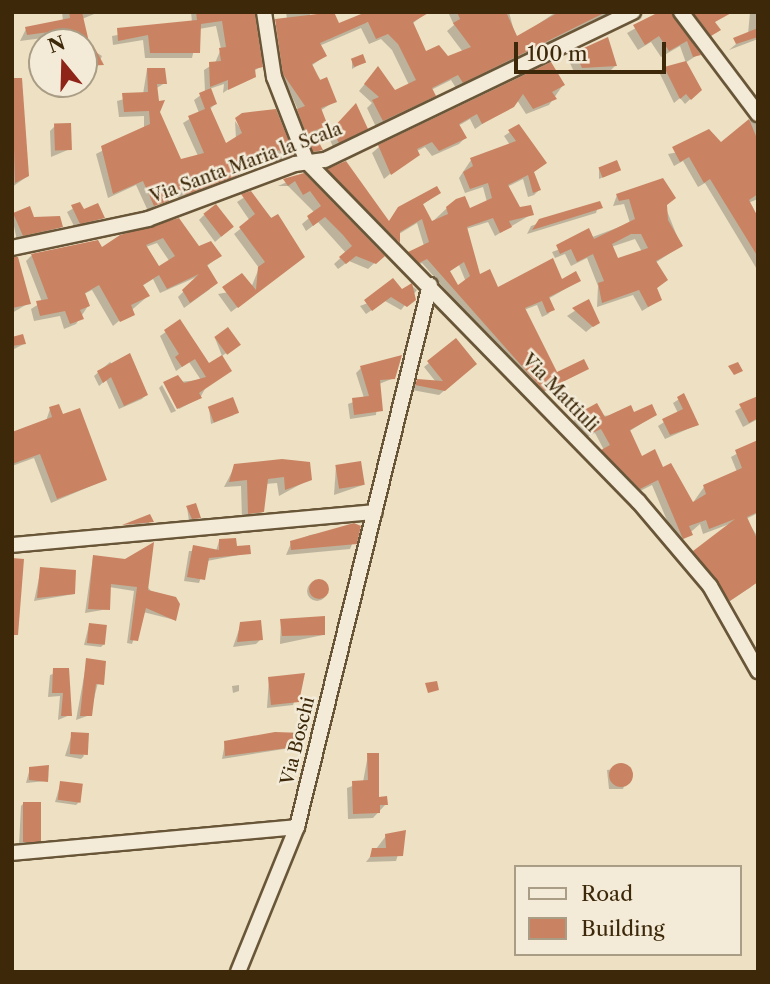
<!DOCTYPE html>
<html>
<head>
<meta charset="utf-8">
<style>
  body { margin:0 }
  #map { position:relative; width:770px; height:984px; overflow:hidden; background:#ede0c3; font-family:"Libre Caslon Text",serif }
  div>[style] { position:absolute }
  .shadow>* { inset:0; background:#0003 }
  .round { border-radius:50% }
  .building>* { inset:0; background:#c98362; transform-origin:0 0 }
  .roads { filter:drop-shadow(2px 0 #695638) drop-shadow(-2px 0 #695638) drop-shadow(0 2px #695638) drop-shadow(0 -2px #695638) }
  .minor>* { height:14px; margin:-7px; padding:0 7px; transform-origin:7px; border-radius:7px; background:#f3ebd8 }
  span { translate:-50% -50%; white-space:nowrap; text-align:center; line-height:1.15; -webkit-text-stroke:5px #f3ebd8; paint-order:stroke }
  .street-label { font-size:18px; color:#3d2809 }
  .frame { position:absolute; inset:0; border:14px solid #3d2809; pointer-events:none }
  .legend { position:absolute; left:514px; top:865px; width:228px; height:91px; box-sizing:border-box; background:#f3ebd8; border:2px solid #aa9d85; margin:0; padding:9px 12px; list-style:none; font-size:21px; color:#3d2809 }
  .legend li { display:flex; align-items:center; gap:14px; height:35px }
  .legend b { width:35px; border:2px solid #aa9d85 }
  .north { position:absolute; left:28px; top:28px; width:70px; height:70px; box-sizing:border-box; background:#f3ebd8; border:2px solid #aa9d85; border-radius:50%; rotate:341deg; font-size:19px; font-weight:700; line-height:28px; text-align:center; color:#3d2809 }
  .north::after { content:''; display:block; margin:auto; width:24px; height:32px; background:#8f2418; clip-path:polygon(50% 0,100% 100%,50% 72%,0 100%) }
  .scale { position:absolute; left:514px; top:42px; width:152px; height:32px; box-sizing:border-box; border:4px solid #3d2809; border-top:0; padding-left:9px; font-size:21px; line-height:24px; white-space:nowrap; color:#3d2809; -webkit-text-stroke:5px #f3ebd8; paint-order:stroke }
</style>
</head>
<body>
<div id="map">
  <div class="shadow">
    <i style="clip-path:polygon(62px 12px,99px 12px,82px 19px,88px 47px,102px 56px,95px 71px,84px 72px,84px 42px,59px 42px,58px 36px,20px 41px,26px 29px,63px 21px)"></i>
    <i style="clip-path:polygon(191px 12px,242px 12px,261px 66px,223px 93px,224px 84px,209px 89px,215px 104px,210px 109px,225px 145px,236px 139px,235px 121px,248px 140px,237px 119px,292px 154px,277px 163px,273px 155px,226px 182px,179px 200px,176px 194px,166px 198px,148px 211px,136px 185px,108px 198px,96px 154px,144px 129px,144px 116px,119px 117px,117px 101px,143px 94px,147px 69px,165px 83px,155px 89px,158px 112px,180px 161px,198px 156px,183px 123px,199px 113px,194px 100px,205px 92px,204px 70px,215px 63px,221px 49px,216px 26px,199px 29px,192px 58px,145px 58px,143px 40px,113px 45px,112px 36px,192px 22px)"></i>
    <i style="clip-path:polygon(286px 12px,309px 12px,313px 22px,338px 26px,423px 15px,412px 24px,425px 53px,448px 58px,463px 52px,447px 31px,454px 25px,448px 12px,509px 12px,516px 39px,556px 12px,617px 12px,456px 88px,451px 80px,431px 90px,427px 102px,376px 127px,367px 108px,372px 103px,359px 91px,372px 75px,395px 92px,409px 85px,392px 50px,381px 39px,369px 44px,361px 28px,319px 46px,325px 56px,311px 66px,335px 101px,320px 111px,326px 125px,313px 134px,320px 150px,307px 158px,291px 117px,298px 110px,290px 92px,282px 94px,269px 28px,287px 19px)"></i>
    <i style="clip-path:polygon(664px 12px,672px 12px,699px 54px,685px 63px,700px 90px,685px 104px,680px 98px,674px 103px,660px 74px,686px 63px,680px 46px,661px 57px,651px 42px,638px 50px,627px 33px)"></i>
    <i style="clip-path:polygon(680px 12px,722px 12px,713px 22px,718px 30px,705px 40px)"></i>
    <i style="clip-path:polygon(750px 12px,758px 12px,758px 39px,729px 50px,748px 34px)"></i>
    <i style="clip-path:polygon(607px 39px,615px 66px,608px 73px,575px 74px,569px 61px)"></i>
    <i style="clip-path:polygon(352px 60px,364px 62px,352px 69px)"></i>
    <i style="clip-path:polygon(551px 64px,563px 85px,549px 105px,526px 114px,517px 100px,475px 129px,470px 119px,458px 126px,465px 138px,459px 144px,432px 156px,425px 147px,417px 151px,384px 179px,372px 153px,379px 147px)"></i>
    <i style="clip-path:polygon(12px 84px,28px 176px,12px 187px)"></i>
    <i style="clip-path:polygon(356px 106px,366px 128px,333px 147px,328px 135px)"></i>
    <i style="clip-path:polygon(750px 120px,758px 122px,758px 199px,748px 203px,758px 221px,758px 271px,705px 183px,698px 187px,683px 161px,674px 166px,668px 154px,721px 144px)"></i>
    <i style="clip-path:polygon(55px 126px,70px 149px,51px 157px,50px 131px)"></i>
    <i style="clip-path:polygon(evenodd,519px 126px,545px 163px,532px 173px,539px 190px,534px 195px,528px 197px,523px 179px,507px 187px,519px 209px,532px 214px,495px 236px,488px 222px,466px 229px,479px 276px,497px 289px,579px 281px,548px 299px,553px 309px,548px 314px,542px 317px,537px 305px,524px 310px,557px 374px,587px 369px,538px 395px,422px 263px,413px 267px,405px 258px,424px 246px,417px 223px,399px 234px,394px 247px,324px 175px,345px 163px,388px 223px,399px 209px,439px 193px,422px 205px,431px 223px,447px 208px,469px 210px,487px 202px,483px 187px,465px 193px,459px 178px,471px 160px,510px 145px,504px 136px,519px 126px,459px 265px,466px 282px,458px 288px,449px 272px,459px 265px)"></i>
    <i style="clip-path:polygon(599px 168px,619px 170px,599px 179px)"></i>
    <i style="clip-path:polygon(303px 175px,382px 256px,368px 269px,349px 261px,338px 269px,334px 264px,346px 253px,318px 222px,306px 231px,302px 224px,315px 213px,288px 186px,278px 186px)"></i>
    <i style="clip-path:polygon(251px 193px,303px 257px,231px 312px,218px 294px,251px 288px,259px 268px,234px 234px,250px 221px,237px 202px)"></i>
    <i style="clip-path:polygon(evenodd,617px 195px,665px 206px,681px 246px,655px 263px,666px 280px,656px 289px,660px 300px,642px 311px,633px 295px,597px 307px,598px 286px,587px 258px,571px 266px,565px 254px,555px 258px,552px 252px,630px 223px,624px 204px,613px 206px,617px 195px,635px 239px,642px 252px,617px 260px,611px 247px,635px 239px)"></i>
    <i style="clip-path:polygon(599px 203px,596px 213px,527px 234px,531px 226px)"></i>
    <i style="clip-path:polygon(79px 205px,83px 212px,103px 218px,75px 228px,67px 212px)"></i>
    <i style="clip-path:polygon(204px 215px,232px 227px,215px 242px,199px 220px)"></i>
    <i style="clip-path:polygon(12px 216px,14px 214px,61px 227px,17px 241px)"></i>
    <i style="clip-path:polygon(evenodd,178px 220px,199px 248px,219px 256px,206px 267px,210px 289px,184px 308px,178px 297px,199px 276px,160px 293px,153px 279px,142px 286px,148px 296px,113px 326px,92px 290px,84px 294px,88px 306px,76px 324px,64px 329px,60px 316px,34px 321px,31px 309px,42px 302px,26px 261px,31px 256px,97px 242px,101px 250px,178px 220px,157px 243px,170px 262px,159px 269px,146px 247px,157px 243px)"></i>
    <i style="clip-path:polygon(12px 260px,29px 303px,12px 313px)"></i>
    <i style="clip-path:polygon(412px 286px,417px 290px,401px 310px,385px 301px,366px 314px,360px 306px)"></i>
    <i style="clip-path:polygon(588px 302px,598px 322px,586px 332px,567px 316px)"></i>
    <i style="clip-path:polygon(180px 322px,208px 365px,222px 357px,200px 398px,179px 409px,165px 383px,201px 380px,189px 362px,176px 371px,160px 336px)"></i>
    <i style="clip-path:polygon(12px 338px,24px 344px,12px 350px)"></i>
    <i style="clip-path:polygon(215px 338px,235px 347px,222px 356px)"></i>
    <i style="clip-path:polygon(110px 362px,146px 395px,142px 399px,119px 409px,106px 380px,99px 386px,94px 376px)"></i>
    <i style="clip-path:polygon(429px 363px,470px 369px,439px 395px,412px 390px,418px 380px,436px 382px,424px 367px)"></i>
    <i style="clip-path:polygon(361px 368px,394px 378px,379px 384px,376px 415px,350px 419px,348px 404px,364px 398px,356px 373px)"></i>
    <i style="clip-path:polygon(162px 385px,176px 411px,171px 413px,159px 388px)"></i>
    <i style="clip-path:polygon(684px 396px,697px 425px,665px 439px,658px 426px,678px 413px,673px 403px)"></i>
    <i style="clip-path:polygon(758px 398px,758px 419px,743px 427px,735px 411px)"></i>
    <i style="clip-path:polygon(209px 408px,234px 415px,211px 424px)"></i>
    <i style="clip-path:polygon(50px 409px,105px 480px,51px 503px,34px 458px,12px 466px,12px 433px,46px 421px)"></i>
    <i style="clip-path:polygon(655px 415px,628px 432px,641px 458px,662px 469px,692px 504px,704px 487px,737px 472px,731px 457px,758px 442px,758px 513px,746px 519px,758px 537px,758px 554px,751px 587px,723px 605px,689px 558px,732px 523px,703px 534px,700px 524px,677px 544px,652px 485px,634px 494px,597px 456px,604px 450px,595px 433px,584px 439px,573px 421px,579px 416px)"></i>
    <i style="clip-path:polygon(235px 466px,310px 479px,279px 496px,277px 483px,265px 484px,263px 512px,242px 519px,241px 486px,224px 487px)"></i>
    <i style="clip-path:polygon(336px 466px,363px 485px,334px 495px)"></i>
    <i style="clip-path:polygon(187px 507px,199px 518px,196px 521px,189px 521px)"></i>
    <i style="clip-path:polygon(149px 516px,149px 525px,123px 527px)"></i>
    <i style="clip-path:polygon(359px 528px,350px 549px,286px 555px,291px 543px,310px 535px)"></i>
    <i style="clip-path:polygon(219px 541px,249px 553px,207px 561px,199px 583px,184px 581px,189px 551px,216px 551px)"></i>
    <i style="clip-path:polygon(93px 557px,126px 561px,175px 620px,143px 612px,132px 644px,127px 643px,134px 591px,109px 587px,108px 609px,85px 613px)"></i>
    <i style="clip-path:polygon(41px 569px,74px 594px,34px 601px)"></i>
    <i class="round" style="left:307px;top:581px;width:20px;height:20px"></i>
    <i style="clip-path:polygon(281px 620px,323px 635px,280px 644px)"></i>
    <i style="clip-path:polygon(241px 624px,261px 639px,256px 644px,233px 647px)"></i>
    <i style="clip-path:polygon(89px 625px,104px 644px,101px 647px,84px 645px)"></i>
    <i style="clip-path:polygon(87px 660px,103px 662px,90px 715px,76px 720px)"></i>
    <i style="clip-path:polygon(68px 669px,70px 715px,58px 720px,60px 696px,48px 697px,50px 675px)"></i>
    <i style="clip-path:polygon(304px 675px,293px 705px,267px 708px,269px 678px)"></i>
    <i style="clip-path:polygon(239px 685px,239px 691px,233px 693px,232px 686px)"></i>
    <i style="clip-path:polygon(72px 734px,84px 756px,81px 759px,65px 756px)"></i>
    <i style="clip-path:polygon(225px 743px,303px 746px,222px 759px)"></i>
    <i style="clip-path:polygon(368px 755px,377px 798px,386px 804px,373px 818px,348px 819px,347px 788px,363px 782px)"></i>
    <i style="clip-path:polygon(631px 767px,623px 789px,609px 789px,607px 770px)"></i>
    <i style="clip-path:polygon(30px 768px,46px 781px,26px 783px)"></i>
    <i style="clip-path:polygon(61px 782px,79px 802px,76px 805px,55px 802px)"></i>
    <i style="clip-path:polygon(24px 803px,38px 840px,19px 845px,21px 806px)"></i>
    <i style="clip-path:polygon(405px 832px,396px 861px,366px 862px,386px 836px)"></i>
  </div>
  <div class="building">
    <i style="clip-path:polygon(69px 12px,82px 12px,89px 42px,65px 42px,64px 30px,27px 35px,25px 27px,70px 18px)"></i>
    <i style="clip-path:polygon(196px 12px,255px 14px,263px 67px,255px 69px,256px 77px,228px 90px,228px 80px,210px 87px,209px 62px,221px 61px,219px 48px,226px 47px,222px 21px,201px 24px,200px 53px,150px 53px,148px 35px,118px 41px,117px 28px,197px 20px)"></i>
    <i style="clip-path:polygon(334px 12px,339px 23px,366px 12px,430px 12px,413px 22px,426px 51px,439px 45px,448px 56px,471px 47px,453px 23px,460px 19px,457px 12px,506px 12px,517px 36px,559px 12px,606px 12px,463px 83px,458px 75px,432px 88px,436px 96px,383px 121px,372px 100px,379px 97px,364px 84px,378px 66px,395px 90px,416px 80px,398px 44px,388px 34px,376px 39px,368px 22px,320px 43px,327px 56px,312px 64px,320px 80px,327px 77px,337px 102px,321px 108px,328px 126px,313px 131px,323px 150px,313px 152px,297px 109px,305px 106px,283px 74px,275px 19px)"></i>
    <i style="clip-path:polygon(659px 12px,671px 12px,701px 55px,693px 57px,687px 41px,669px 51px,659px 36px,645px 45px,633px 25px)"></i>
    <i style="clip-path:polygon(693px 12px,733px 12px,715px 22px,721px 30px,711px 36px)"></i>
    <i style="clip-path:polygon(758px 28px,758px 37px,736px 44px,733px 38px)"></i>
    <i style="clip-path:polygon(608px 37px,617px 66px,582px 68px,575px 52px)"></i>
    <i style="clip-path:polygon(93px 45px,104px 65px,84px 66px,84px 47px)"></i>
    <i style="left:363px;top:54px;width:9px;height:13px;rotate:69deg"></i>
    <i style="clip-path:polygon(686px 61px,702px 90px,691px 100px,686px 94px,680px 99px,664px 67px)"></i>
    <i style="clip-path:polygon(551px 62px,565px 85px,552px 92px,557px 99px,533px 109px,523px 94px,514px 107px,482px 124px,477px 114px,459px 124px,467px 138px,439px 151px,432px 142px,417px 149px,420px 155px,391px 175px,378px 145px)"></i>
    <i style="clip-path:polygon(147px 68px,165px 68px,167px 84px,157px 84px,159px 101px,165px 100px,160px 112px,181px 159px,204px 153px,188px 116px,205px 109px,199px 93px,211px 88px,217px 104px,210px 107px,226px 143px,242px 133px,235px 118px,242px 113px,276px 109px,294px 154px,284px 158px,279px 150px,234px 177px,185px 195px,182px 189px,166px 195px,169px 201px,154px 206px,143px 181px,113px 194px,101px 146px,150px 124px,149px 111px,124px 112px,122px 93px,148px 92px)"></i>
    <i style="clip-path:polygon(12px 78px,22px 78px,29px 176px,15px 183px)"></i>
    <i style="clip-path:polygon(356px 103px,368px 129px,339px 143px,332px 129px)"></i>
    <i style="clip-path:polygon(749px 119px,758px 141px,758px 194px,749px 200px,758px 217px,758px 257px,710px 179px,704px 183px,689px 157px,680px 162px,672px 147px,709px 129px,721px 142px)"></i>
    <i style="left:71px;top:123px;width:27px;height:17px;rotate:88deg"></i>
    <i style="clip-path:polygon(evenodd,519px 124px,547px 163px,534px 172px,541px 190px,533px 193px,528px 175px,508px 185px,520px 207px,531px 205px,534px 215px,509px 221px,512px 227px,500px 233px,493px 218px,467px 227px,480px 274px,490px 269px,498px 287px,553px 258px,562px 279px,576px 271px,581px 281px,549px 297px,555px 310px,547px 313px,542px 301px,525px 308px,557px 372px,584px 359px,589px 369px,544px 391px,427px 259px,419px 263px,408px 252px,429px 242px,422px 219px,400px 232px,400px 243px,327px 169px,346px 161px,389px 221px,398px 207px,437px 186px,441px 193px,423px 204px,432px 221px,448px 214px,446px 207px,456px 199px,465px 196px,470px 208px,492px 198px,488px 183px,470px 189px,463px 172px,473px 166px,470px 158px,516px 141px,508px 130px,519px 124px,464px 262px,470px 276px,458px 285px,450px 271px,464px 262px)"></i>
    <i style="left:617px;top:160px;width:11px;height:20px;rotate:68deg"></i>
    <i style="clip-path:polygon(304px 173px,385px 256px,376px 264px,356px 256px,346px 264px,339px 257px,352px 246px,343px 235px,325px 217px,313px 226px,307px 216px,321px 206px,310px 191px,303px 195px,295px 181px,288px 186px,283px 179px)"></i>
    <i style="clip-path:polygon(evenodd,663px 178px,676px 198px,667px 205px,668px 220px,683px 246px,656px 261px,668px 280px,657px 288px,662px 300px,648px 307px,639px 290px,602px 303px,598px 283px,604px 281px,593px 254px,577px 262px,571px 249px,560px 254px,556px 245px,589px 228px,594px 239px,635px 219px,629px 199px,619px 201px,616px 194px,663px 178px,631px 234px,641px 234px,648px 248px,618px 258px,612px 244px,631px 234px)"></i>
    <i style="clip-path:polygon(251px 191px,271px 218px,278px 214px,305px 257px,238px 308px,222px 287px,242px 273px,256px 290px,258px 267px,265px 262px,239px 227px,255px 214px,241px 194px)"></i>
    <i style="clip-path:polygon(600px 201px,603px 208px,532px 230px,539px 219px)"></i>
    <i style="clip-path:polygon(80px 202px,84px 209px,98px 203px,105px 218px,80px 224px,71px 205px)"></i>
    <i style="left:216px;top:204px;width:29px;height:16px;rotate:52deg"></i>
    <i style="clip-path:polygon(30px 206px,34px 217px,60px 216px,63px 227px,23px 236px,13px 213px)"></i>
    <i style="clip-path:polygon(evenodd,179px 218px,199px 246px,211px 241px,222px 256px,207px 265px,218px 283px,190px 303px,182px 290px,199px 274px,167px 289px,159px 275px,143px 285px,150px 296px,131px 305px,135px 315px,120px 322px,99px 285px,85px 293px,90px 306px,80px 310px,84px 319px,70px 324px,65px 311px,40px 316px,36px 301px,48px 299px,31px 254px,98px 240px,102px 247px,120px 235px,179px 218px,163px 238px,175px 256px,159px 266px,146px 245px,163px 238px)"></i>
    <i style="clip-path:polygon(12px 257px,18px 257px,31px 304px,12px 308px)"></i>
    <i style="clip-path:polygon(393px 278px,402px 289px,412px 283px,416px 300px,407px 307px,391px 297px,372px 311px,364px 300px)"></i>
    <i style="clip-path:polygon(589px 299px,600px 323px,593px 327px,572px 308px)"></i>
    <i style="clip-path:polygon(180px 319px,209px 363px,222px 355px,232px 371px,199px 393px,202px 398px,177px 409px,163px 382px,178px 375px,184px 383px,206px 377px,195px 359px,182px 367px,175px 357px,179px 354px,164px 330px)"></i>
    <i style="left:228px;top:327px;width:22px;height:17px;rotate:54deg"></i>
    <i style="clip-path:polygon(23px 334px,26px 344px,12px 346px,12px 337px)"></i>
    <i style="clip-path:polygon(456px 338px,477px 364px,445px 391px,415px 385px,417px 379px,443px 381px,427px 361px)"></i>
    <i style="clip-path:polygon(130px 353px,148px 395px,124px 406px,111px 377px,103px 383px,97px 371px)"></i>
    <i style="clip-path:polygon(402px 355px,395px 379px,380px 380px,383px 411px,354px 415px,352px 398px,369px 396px,360px 366px)"></i>
    <i style="clip-path:polygon(738px 362px,743px 371px,734px 375px,728px 366px)"></i>
    <i style="clip-path:polygon(684px 393px,699px 425px,670px 435px,662px 419px,683px 409px,677px 397px)"></i>
    <i style="clip-path:polygon(758px 396px,758px 418px,749px 423px,739px 404px)"></i>
    <i style="left:233px;top:397px;width:17px;height:27px;rotate:69deg"></i>
    <i style="clip-path:polygon(597px 403px,605px 417px,631px 405px,634px 412px,652px 404px,657px 415px,630px 430px,642px 456px,655px 449px,663px 467px,671px 463px,693px 502px,706px 494px,703px 485px,742px 468px,735px 450px,758px 440px,758px 512px,747px 517px,758px 541px,758px 582px,730px 601px,693px 551px,735px 519px,709px 529px,706px 520px,689px 526px,693px 535px,683px 539px,658px 480px,640px 489px,601px 450px,610px 445px,601px 429px,590px 434px,577px 414px)"></i>
    <i style="clip-path:polygon(59px 404px,63px 414px,80px 408px,107px 480px,57px 499px,40px 454px,12px 464px,12px 432px,52px 417px,49px 407px)"></i>
    <i style="clip-path:polygon(282px 459px,310px 462px,312px 480px,285px 490px,284px 477px,268px 479px,264px 512px,248px 514px,247px 480px,229px 482px,234px 464px)"></i>
    <i style="left:361px;top:461px;width:24px;height:26px;rotate:81deg"></i>
    <i style="clip-path:polygon(196px 503px,201px 518px,192px 519px,186px 506px)"></i>
    <i style="clip-path:polygon(150px 514px,154px 522px,122px 525px)"></i>
    <i style="clip-path:polygon(354px 523px,361px 526px,357px 544px,291px 550px,290px 541px)"></i>
    <i style="clip-path:polygon(236px 538px,237px 546px,250px 545px,251px 554px,209px 558px,205px 580px,187px 577px,193px 545px,219px 550px,219px 539px)"></i>
    <i style="clip-path:polygon(154px 542px,148px 590px,176px 597px,180px 604px,176px 621px,146px 608px,138px 641px,130px 640px,137px 587px,111px 584px,110px 610px,88px 609px,93px 555px,125px 559px)"></i>
    <i style="clip-path:polygon(12px 558px,24px 559px,18px 635px,12px 635px)"></i>
    <i style="clip-path:polygon(40px 567px,76px 570px,75px 594px,37px 598px)"></i>
    <i class="round" style="left:309px;top:579px;width:20px;height:20px"></i>
    <i style="clip-path:polygon(325px 616px,325px 635px,282px 636px,280px 619px)"></i>
    <i style="clip-path:polygon(261px 620px,263px 640px,237px 642px,240px 622px)"></i>
    <i style="left:89px;top:623px;width:18px;height:20px;rotate:6deg"></i>
    <i style="clip-path:polygon(86px 658px,106px 661px,104px 685px,96px 684px,92px 716px,80px 716px)"></i>
    <i style="clip-path:polygon(53px 668px,69px 668px,72px 716px,61px 716px,63px 693px,52px 693px)"></i>
    <i style="clip-path:polygon(305px 673px,299px 702px,271px 705px,268px 677px)"></i>
    <i style="clip-path:polygon(437px 681px,439px 690px,428px 693px,425px 683px)"></i>
    <i style="left:71px;top:732px;width:18px;height:22px;rotate:3deg"></i>
    <i style="clip-path:polygon(275px 732px,303px 733px,304px 746px,225px 756px,224px 741px)"></i>
    <i style="clip-path:polygon(367px 753px,379px 753px,379px 797px,387px 796px,388px 805px,380px 805px,380px 813px,353px 814px,352px 781px,368px 780px)"></i>
    <i class="round" style="left:609px;top:763px;width:24px;height:24px"></i>
    <i style="clip-path:polygon(49px 765px,48px 782px,29px 780px,29px 767px)"></i>
    <i style="left:60px;top:781px;width:23px;height:19px;rotate:7deg"></i>
    <i style="left:23px;top:802px;width:18px;height:40px"></i>
    <i style="clip-path:polygon(406px 830px,403px 856px,370px 857px,372px 848px,386px 848px,385px 834px)"></i>
  </div>
  <div class="roads">
    <div class="minor">
      <i style="left:264px;top:12px;width:66px;rotate:81.3deg"></i>
      <i style="left:274px;top:77px;width:91px;rotate:68.8deg"></i>
      <i style="left:307px;top:162px;width:474px;rotate:45.7deg"></i>
      <i style="left:638px;top:501px;width:111px;rotate:49.7deg"></i>
      <i style="left:710px;top:586px;width:98px;rotate:60.5deg"></i>
      <i style="left:681px;top:12px;width:128px;rotate:53deg"></i>
      <i style="left:12px;top:248px;width:139px;rotate:-12deg"></i>
      <i style="left:148px;top:219px;width:157px;rotate:-20.5deg"></i>
      <i style="left:295px;top:164px;width:30px;rotate:-8deg"></i>
      <i style="left:325px;top:160px;width:342px;rotate:-25.7deg"></i>
      <i style="left:12px;top:545px;width:364px;rotate:-5.2deg"></i>
      <i style="left:12px;top:853px;width:286px;rotate:-5.2deg"></i>
      <i style="left:238px;top:972px;width:157px;rotate:-67.9deg"></i>
      <i style="left:297px;top:827px;width:558px;rotate:-76.21deg"></i>
    </div>
  </div>
  <div class="street-label">
    <span style="left:246px;top:163px;rotate:-20deg">Via Santa Maria la Scala</span>
    <span style="left:560px;top:393px;rotate:46deg">Via Mattiuli</span>
    <span style="left:298px;top:741px;rotate:-76deg">Via Boschi</span>
  </div>
  <div class="frame"></div>
  <ul class="legend">
  <li><b style="height:9px;background:#f3ebd8"></b>Road</li>
  <li><b style="height:19px;background:#c98362"></b>Building</li>
  </ul>
  <div class="north">N</div>
  <div class="scale">100 m</div>
</div>
</body>
</html>
